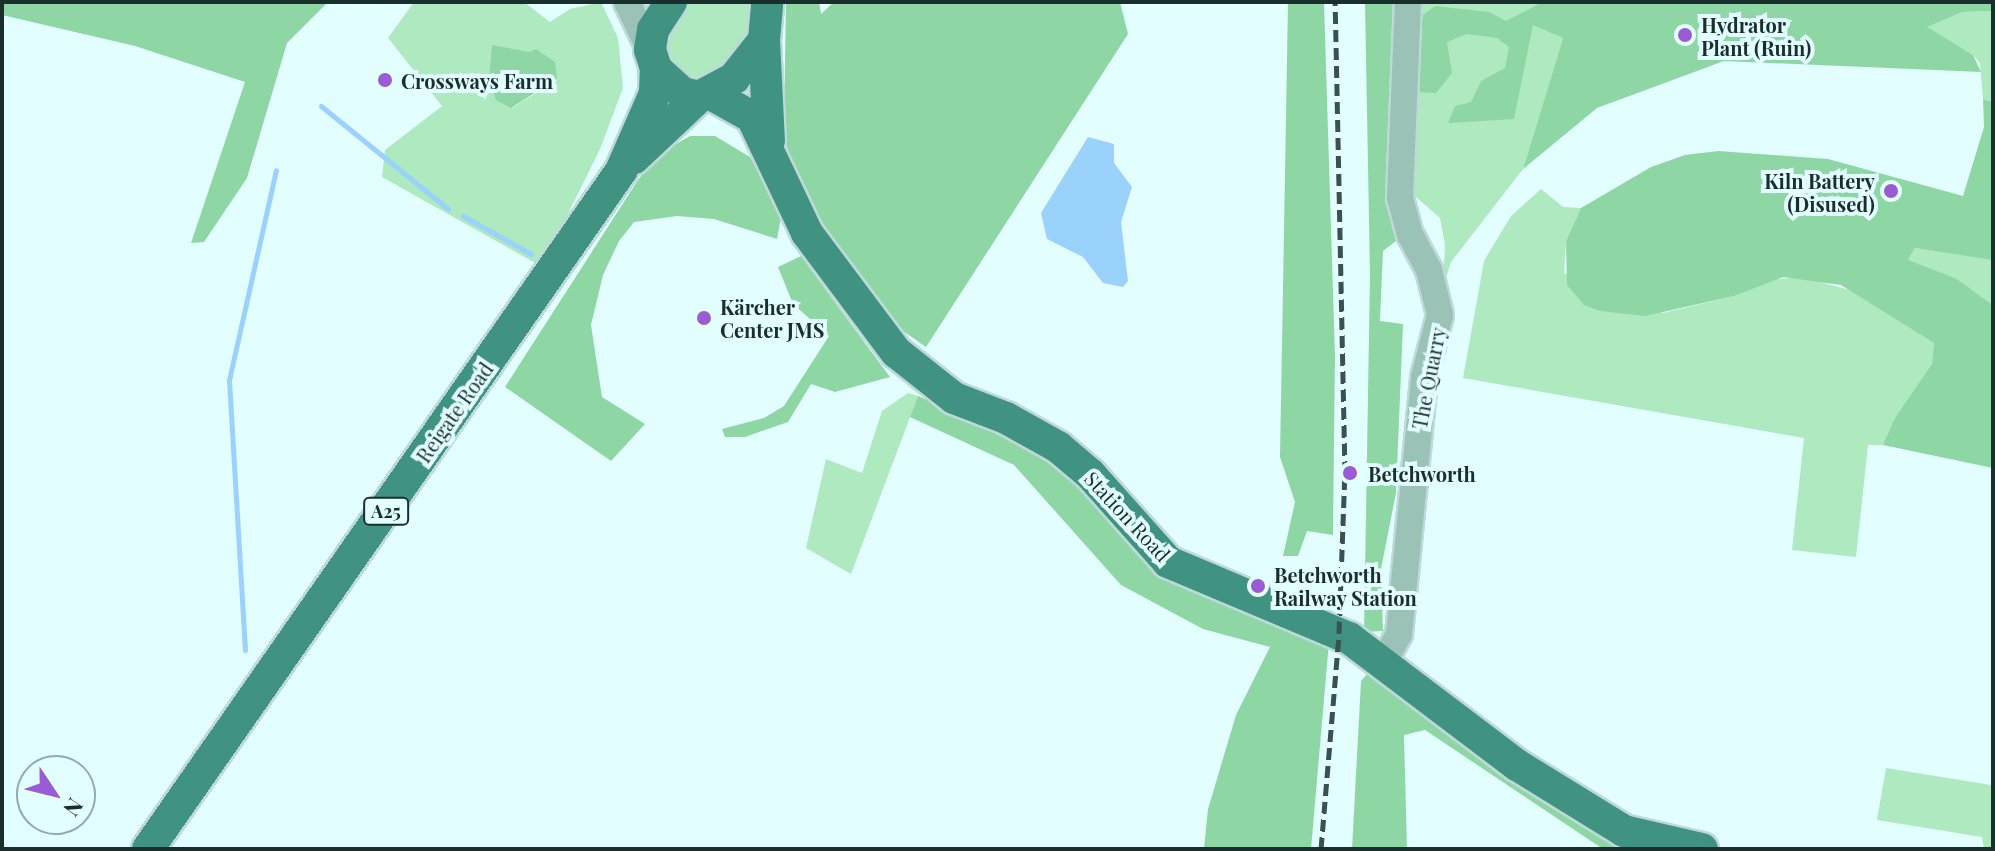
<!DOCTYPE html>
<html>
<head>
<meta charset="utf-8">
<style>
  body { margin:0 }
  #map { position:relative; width:1995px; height:851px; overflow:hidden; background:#e2fefe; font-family:"Playfair Display",serif }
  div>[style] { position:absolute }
  .green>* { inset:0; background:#aee9c0 }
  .forest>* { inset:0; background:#8ed7a5 }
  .water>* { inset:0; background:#9ad2fb }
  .stream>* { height:5px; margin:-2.5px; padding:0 2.5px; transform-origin:2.5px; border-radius:2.5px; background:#9ad2fb }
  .roads { filter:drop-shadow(2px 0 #bed9d9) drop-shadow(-2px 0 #bed9d9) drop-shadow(0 2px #bed9d9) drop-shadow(0 -2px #bed9d9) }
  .minor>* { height:26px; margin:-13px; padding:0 13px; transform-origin:13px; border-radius:13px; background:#9ac2b6 }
  .major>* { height:32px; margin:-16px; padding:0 16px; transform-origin:16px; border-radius:16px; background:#409380 }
  .rail>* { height:5px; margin-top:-2.5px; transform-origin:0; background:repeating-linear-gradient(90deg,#3b5050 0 12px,transparent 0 18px) }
  .dots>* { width:22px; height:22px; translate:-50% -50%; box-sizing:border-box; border:4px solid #e2fefe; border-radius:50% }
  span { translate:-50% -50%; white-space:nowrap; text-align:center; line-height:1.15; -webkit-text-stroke:8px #e2fefe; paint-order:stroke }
  .shield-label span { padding:2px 6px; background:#e2fefe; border:2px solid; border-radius:6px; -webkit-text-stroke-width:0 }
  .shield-label { font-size:18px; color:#1b2e2e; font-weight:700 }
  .poi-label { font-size:20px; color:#1b2e2e; font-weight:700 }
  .left { translate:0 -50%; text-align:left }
  .right { translate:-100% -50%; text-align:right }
  .street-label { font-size:20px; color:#1b2e2e }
  .frame { position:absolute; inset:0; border:4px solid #1b2e2e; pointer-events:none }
  .north { position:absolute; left:16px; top:755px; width:80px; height:80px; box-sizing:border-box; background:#e2fefe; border:2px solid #92abab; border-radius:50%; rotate:125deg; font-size:22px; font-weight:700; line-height:32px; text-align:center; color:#1b2e2e }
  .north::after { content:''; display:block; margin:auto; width:28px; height:36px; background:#995cd3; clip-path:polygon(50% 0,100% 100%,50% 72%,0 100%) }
</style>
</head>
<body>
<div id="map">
  <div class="green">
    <i style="clip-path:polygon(evenodd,414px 2px,524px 2px,550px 22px,570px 9px,601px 2px,618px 38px,623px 88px,600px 149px,559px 232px,537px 264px,382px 177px,385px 150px,442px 106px,388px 38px,414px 2px,493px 46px,530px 52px,557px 80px,512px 108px,493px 46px)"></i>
    <i style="clip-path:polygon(682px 2px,754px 2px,759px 18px,727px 69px,689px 85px,675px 76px,662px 42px)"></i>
    <i style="clip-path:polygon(1419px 2px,1574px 2px,1523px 169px,1451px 262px,1443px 287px,1445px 245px,1440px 218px,1415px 196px)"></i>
    <i style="clip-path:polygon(1993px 11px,1993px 102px,1983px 99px,1980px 63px,1973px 55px,1926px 27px,1962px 12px)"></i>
    <i style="clip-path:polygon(1541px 189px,1563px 207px,1581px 208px,1566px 241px,1564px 273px,1663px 313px,1734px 296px,1766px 280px,1802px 277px,1853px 291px,1934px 343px,1932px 364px,1883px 445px,1868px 445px,1856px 557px,1792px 550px,1804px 438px,1463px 378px,1484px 261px,1511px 216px)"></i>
    <i style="clip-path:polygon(1915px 248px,1993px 259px,1993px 305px,1957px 279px,1912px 266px,1908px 260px)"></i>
    <i style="clip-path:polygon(908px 393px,918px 396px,851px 574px,806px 548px,826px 459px,862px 473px,882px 411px)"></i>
    <i style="clip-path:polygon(1886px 768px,1991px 785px,1993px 781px,1993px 849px,1984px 849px,1982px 837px,1877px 820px)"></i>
  </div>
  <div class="forest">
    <i style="clip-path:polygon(2px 2px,328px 2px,287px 43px,247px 178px,204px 242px,191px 243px,245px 82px,135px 46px,2px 15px)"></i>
    <i style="clip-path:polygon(786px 2px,819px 2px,821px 14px,834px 2px,1120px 2px,1128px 34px,926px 347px,873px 310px,790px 172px,784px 121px)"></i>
    <i style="clip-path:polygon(1288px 2px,1324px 2px,1335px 356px,1333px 535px,1307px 531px,1298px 556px,1283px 556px,1295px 502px,1280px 457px)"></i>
    <i style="clip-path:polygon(1365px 2px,1396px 2px,1401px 237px,1383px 251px,1380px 321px,1403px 324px,1396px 493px,1381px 569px,1383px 631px,1364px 632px,1370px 275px)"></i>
    <i style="clip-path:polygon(1543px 2px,1993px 2px,1993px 11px,1962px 12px,1927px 27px,1973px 55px,1981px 72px,1724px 61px,1597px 108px,1523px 169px,1563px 38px,1533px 25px,1514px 119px,1448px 123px,1455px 106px,1471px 102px,1481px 81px,1505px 68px,1509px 47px,1497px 38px,1467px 34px,1447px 42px,1452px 73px,1436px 93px,1417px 92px,1419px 18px,1435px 6px,1489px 12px,1506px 21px)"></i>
    <i style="clip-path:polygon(492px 45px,530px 52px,536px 49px,555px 62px,557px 79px,511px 108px,496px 100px,489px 79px)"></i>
    <i style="clip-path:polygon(1983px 99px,1993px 102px,1993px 260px,1915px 248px,1908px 260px,1957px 279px,1993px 305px,1993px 468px,1883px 445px,1895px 418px,1932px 364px,1934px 343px,1841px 285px,1783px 277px,1734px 296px,1645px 316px,1600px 311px,1584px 305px,1567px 285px,1566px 241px,1581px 208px,1651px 167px,1685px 155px,1718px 151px,1828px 159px,1963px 196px,1984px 127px)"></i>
    <i style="clip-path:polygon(690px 136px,715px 136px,750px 157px,783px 207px,777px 239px,714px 219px,677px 216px,634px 222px,619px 241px,603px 275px,591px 325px,602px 397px,645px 424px,611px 461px,505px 387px,638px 180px,657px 155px)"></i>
    <i style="clip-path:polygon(801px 256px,890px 377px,835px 392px,811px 384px,788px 422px,745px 437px,725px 437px,722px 429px,764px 418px,784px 406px,829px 336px,793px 304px,778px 267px)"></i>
    <i style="clip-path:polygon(918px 396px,1012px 434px,1057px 463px,1157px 567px,1329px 642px,1311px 849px,1204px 849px,1208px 809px,1236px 715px,1270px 647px,1203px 629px,1121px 585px,1014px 465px,910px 417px)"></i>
    <i style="clip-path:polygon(1376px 664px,1670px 849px,1603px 849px,1425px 730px,1404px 735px,1407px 849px,1352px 849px,1361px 681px)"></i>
  </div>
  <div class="water">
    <i style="clip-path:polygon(1088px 137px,1114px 144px,1114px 163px,1132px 187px,1121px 222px,1128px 281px,1123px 287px,1103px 283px,1083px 257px,1047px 239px,1041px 213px)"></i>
  </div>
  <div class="stream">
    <i style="left:321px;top:106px;width:164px;rotate:39deg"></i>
    <i style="left:463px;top:216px;width:78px;rotate:29.2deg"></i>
    <i style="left:245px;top:650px;width:270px;rotate:-93.4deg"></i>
    <i style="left:229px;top:380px;width:215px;rotate:-77.4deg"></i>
  </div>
  <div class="roads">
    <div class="minor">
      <i style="left:627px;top:2px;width:53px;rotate:64.4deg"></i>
      <i style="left:1384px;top:662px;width:32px;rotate:-62deg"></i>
      <i style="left:1399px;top:634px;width:258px;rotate:-84.4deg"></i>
      <i style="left:1424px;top:377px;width:64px;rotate:-75.5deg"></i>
      <i style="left:1440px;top:315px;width:46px;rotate:-103.7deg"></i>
      <i style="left:1429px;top:270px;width:40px;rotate:-118deg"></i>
      <i style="left:1410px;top:235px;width:38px;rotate:-105deg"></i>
      <i style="left:1400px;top:198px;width:196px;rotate:-87.7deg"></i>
    </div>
    <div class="major">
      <i style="left:671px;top:2px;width:33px;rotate:123deg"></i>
      <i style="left:653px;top:30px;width:20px;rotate:99deg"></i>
      <i style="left:650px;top:50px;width:20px;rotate:72deg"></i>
      <i style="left:656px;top:69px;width:36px;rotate:42deg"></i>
      <i style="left:683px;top:93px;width:16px;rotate:14deg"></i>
      <i style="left:699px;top:97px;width:40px;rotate:-28deg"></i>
      <i style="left:734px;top:78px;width:48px;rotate:-51.7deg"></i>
      <i style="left:764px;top:40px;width:38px;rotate:-85deg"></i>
      <i style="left:764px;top:40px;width:101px;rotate:87.2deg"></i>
      <i style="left:711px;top:94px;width:47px;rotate:29.3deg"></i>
      <i style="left:752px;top:117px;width:128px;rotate:64.6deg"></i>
      <i style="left:807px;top:233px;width:149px;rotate:53.2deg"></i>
      <i style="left:896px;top:352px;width:74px;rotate:38.4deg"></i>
      <i style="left:954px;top:398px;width:56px;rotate:21deg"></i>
      <i style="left:1006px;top:418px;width:60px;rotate:29.1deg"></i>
      <i style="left:1058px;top:447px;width:42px;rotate:40.2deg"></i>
      <i style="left:1090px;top:474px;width:118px;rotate:48.4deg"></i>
      <i style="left:1168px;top:562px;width:196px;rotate:22.8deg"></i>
      <i style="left:1349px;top:638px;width:211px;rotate:37.1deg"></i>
      <i style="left:1517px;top:765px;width:126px;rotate:31.7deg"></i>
      <i style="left:1624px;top:831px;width:80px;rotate:13deg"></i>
      <i style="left:634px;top:158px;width:89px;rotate:-43.2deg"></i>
      <i style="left:148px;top:849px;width:827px;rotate:-55.1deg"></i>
      <i style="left:621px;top:171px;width:85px;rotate:-66.4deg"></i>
      <i style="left:655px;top:93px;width:24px;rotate:-88deg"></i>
    </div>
  </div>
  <div class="rail">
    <i style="left:1321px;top:849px;width:217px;rotate:-85.2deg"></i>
    <i style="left:1339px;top:633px;width:160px;rotate:-87.9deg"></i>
    <i style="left:1345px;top:473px;width:471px;rotate:-91.2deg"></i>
  </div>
  <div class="dots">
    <i style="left:1685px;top:35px;background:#995cd3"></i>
    <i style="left:385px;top:80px;background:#995cd3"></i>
    <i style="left:1891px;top:191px;background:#995cd3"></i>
    <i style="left:704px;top:318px;background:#995cd3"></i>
    <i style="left:1350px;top:473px;background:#995cd3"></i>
    <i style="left:1258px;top:586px;background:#995cd3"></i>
  </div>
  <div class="shield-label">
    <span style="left:386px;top:511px">A25</span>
  </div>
  <div class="poi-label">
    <span class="left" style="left:1701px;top:36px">Hydrator<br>Plant (Ruin)</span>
    <span class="left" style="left:401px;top:80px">Crossways Farm</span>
    <span class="right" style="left:1875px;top:192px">Kiln Battery<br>(Disused)</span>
    <span class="left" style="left:720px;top:318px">Kärcher<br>Center JMS</span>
    <span class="left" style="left:1368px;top:473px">Betchworth</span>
    <span class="left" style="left:1274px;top:586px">Betchworth<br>Railway Station</span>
  </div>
  <div class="street-label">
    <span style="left:1428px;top:378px;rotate:-79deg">The Quarry</span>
    <span style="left:454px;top:412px;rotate:-55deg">Reigate Road</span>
    <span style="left:1128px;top:516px;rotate:47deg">Station Road</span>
  </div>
  <div class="frame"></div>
  <div class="north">N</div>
</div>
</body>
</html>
